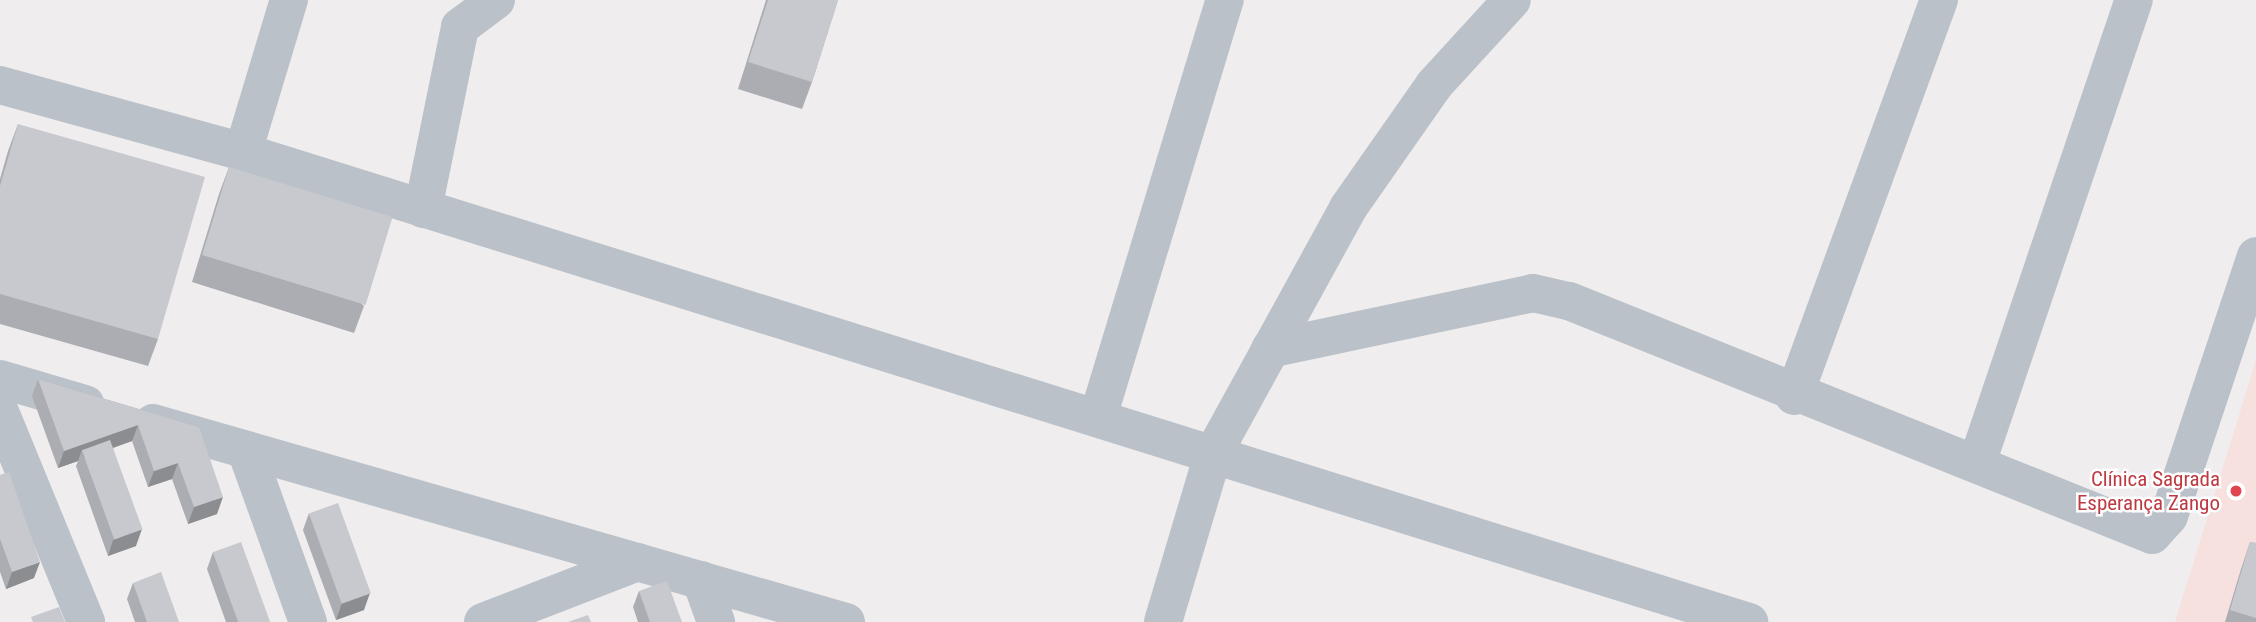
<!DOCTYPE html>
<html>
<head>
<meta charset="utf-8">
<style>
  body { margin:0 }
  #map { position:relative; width:2256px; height:622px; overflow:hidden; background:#efeded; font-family:"Roboto Condensed",sans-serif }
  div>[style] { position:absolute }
  .medical>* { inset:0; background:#f7e1df }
  .minor>* { height:38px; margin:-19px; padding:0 19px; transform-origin:19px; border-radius:19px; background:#bac1c8 }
  .wall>* { inset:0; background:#abadb2 }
  .shaded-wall>* { inset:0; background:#8b8d91 }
  .building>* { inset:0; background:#c7c9cf; transform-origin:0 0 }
  .dots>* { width:19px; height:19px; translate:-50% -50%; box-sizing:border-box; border:4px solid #fff; border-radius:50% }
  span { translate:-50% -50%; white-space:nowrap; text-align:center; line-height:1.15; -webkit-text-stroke:5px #fff; paint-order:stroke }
  .health-label { font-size:21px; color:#be3a42 }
  .right { translate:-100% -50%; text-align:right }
</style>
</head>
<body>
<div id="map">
  <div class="medical">
    <i style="clip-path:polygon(2256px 360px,2256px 622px,2175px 622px)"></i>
  </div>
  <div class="minor">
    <i style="left:0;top:85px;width:252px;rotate:15.4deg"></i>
    <i style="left:243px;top:152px;width:159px;rotate:-73.2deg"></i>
    <i style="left:243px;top:152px;width:1578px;rotate:17.33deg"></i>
    <i style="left:423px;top:209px;width:186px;rotate:-78.5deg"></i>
    <i style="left:460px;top:27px;width:45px;rotate:-36.9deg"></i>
    <i style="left:1270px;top:349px;width:269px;rotate:-12deg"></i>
    <i style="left:1533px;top:293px;width:37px;rotate:13deg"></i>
    <i style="left:1569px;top:301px;width:628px;rotate:21.87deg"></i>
    <i style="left:2152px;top:535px;width:25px;rotate:-48deg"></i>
    <i style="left:2169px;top:516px;width:274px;rotate:-71.5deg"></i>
    <i style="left:0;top:379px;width:89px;rotate:16.4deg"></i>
    <i style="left:1794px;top:396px;width:422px;rotate:-69.9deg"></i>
    <i style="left:0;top:412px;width:227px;rotate:67.7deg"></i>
    <i style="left:1098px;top:417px;width:436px;rotate:-73.1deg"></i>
    <i style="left:153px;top:423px;width:721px;rotate:16.02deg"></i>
    <i style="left:246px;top:450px;width:183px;rotate:70.2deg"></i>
    <i style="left:1977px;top:463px;width:489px;rotate:-71.3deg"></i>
    <i style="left:701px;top:580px;width:45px;rotate:70.3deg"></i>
    <i style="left:483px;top:622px;width:166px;rotate:-21.2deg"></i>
    <i style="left:1163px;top:622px;width:175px;rotate:-73.4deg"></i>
    <i style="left:1213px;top:454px;width:281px;rotate:-61.2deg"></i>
    <i style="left:1348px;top:208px;width:150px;rotate:-55deg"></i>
    <i style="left:1434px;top:85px;width:115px;rotate:-47.5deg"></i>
  </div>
  <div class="wall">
    <i style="clip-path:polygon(766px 0,838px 0,812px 82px,802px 109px,738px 89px)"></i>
    <i style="clip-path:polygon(18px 124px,158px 339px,148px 366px,0 324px,0 179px,8px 151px)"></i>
    <i style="clip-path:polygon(229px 167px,364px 306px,354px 333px,192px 282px,219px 194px)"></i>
    <i style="clip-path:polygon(38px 379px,199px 427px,217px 514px,188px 524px,172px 479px,148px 487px,132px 441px,113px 448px,136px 546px,108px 556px,76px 466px,78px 461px,58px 468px,32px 396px)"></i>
    <i style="clip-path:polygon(0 475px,34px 578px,6px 589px,0 572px)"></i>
    <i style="clip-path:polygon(309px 513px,364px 610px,336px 620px,303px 530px)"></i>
    <i style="clip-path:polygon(2250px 542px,2256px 543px,2256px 622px,2225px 622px,2241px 569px)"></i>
    <i style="clip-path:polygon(213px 552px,270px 622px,226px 622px,207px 569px)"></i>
    <i style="clip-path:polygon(133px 583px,179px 622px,135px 622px,127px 599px)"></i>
    <i style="clip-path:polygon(639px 591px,682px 622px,638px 622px,633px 607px)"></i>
  </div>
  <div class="shaded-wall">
    <i style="clip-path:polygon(138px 425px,132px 441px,84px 458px,82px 450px,78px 461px,58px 468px,64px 451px)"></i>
    <i style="clip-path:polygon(178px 463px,172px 479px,148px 487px,154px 471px)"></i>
    <i style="clip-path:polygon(223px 497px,217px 514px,188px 524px,194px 507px)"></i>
    <i style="clip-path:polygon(142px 529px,136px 546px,108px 556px,113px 540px)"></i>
    <i style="clip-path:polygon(40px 562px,34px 578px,6px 589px,12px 572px)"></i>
    <i style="clip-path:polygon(370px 593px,364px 610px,336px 620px,342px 603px)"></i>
  </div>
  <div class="building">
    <i style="clip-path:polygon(768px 0,838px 0,812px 82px,748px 62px)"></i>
    <i style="clip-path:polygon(18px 124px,205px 177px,158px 339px,0 294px,0 186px)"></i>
    <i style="left:229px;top:167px;width:171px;height:92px;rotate:17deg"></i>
    <i style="clip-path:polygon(38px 379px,199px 427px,223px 497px,194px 507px,178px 463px,154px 471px,138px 425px,64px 451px)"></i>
    <i style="left:110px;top:440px;width:95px;height:30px;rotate:70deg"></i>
    <i style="clip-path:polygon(9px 472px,40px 562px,12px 572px,0 539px,0 475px)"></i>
    <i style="left:338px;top:503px;width:96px;height:31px;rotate:70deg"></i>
    <i style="left:241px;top:542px;width:85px;height:30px;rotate:70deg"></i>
    <i style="clip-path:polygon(2250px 542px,2256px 543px,2256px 618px,2230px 610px)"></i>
    <i style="clip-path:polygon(161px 572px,179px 622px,147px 622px,133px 583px)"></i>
    <i style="clip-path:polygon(667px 581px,682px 622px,650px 622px,639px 591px)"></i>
    <i style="clip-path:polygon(59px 607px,65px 622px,33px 622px,31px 617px)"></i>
    <i style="clip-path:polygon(588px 615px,591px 622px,568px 622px)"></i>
  </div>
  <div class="dots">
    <i style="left:2236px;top:491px;background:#e0444e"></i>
  </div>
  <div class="health-label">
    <span class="right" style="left:2220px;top:491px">Clínica Sagrada<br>Esperança Zango</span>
  </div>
</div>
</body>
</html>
